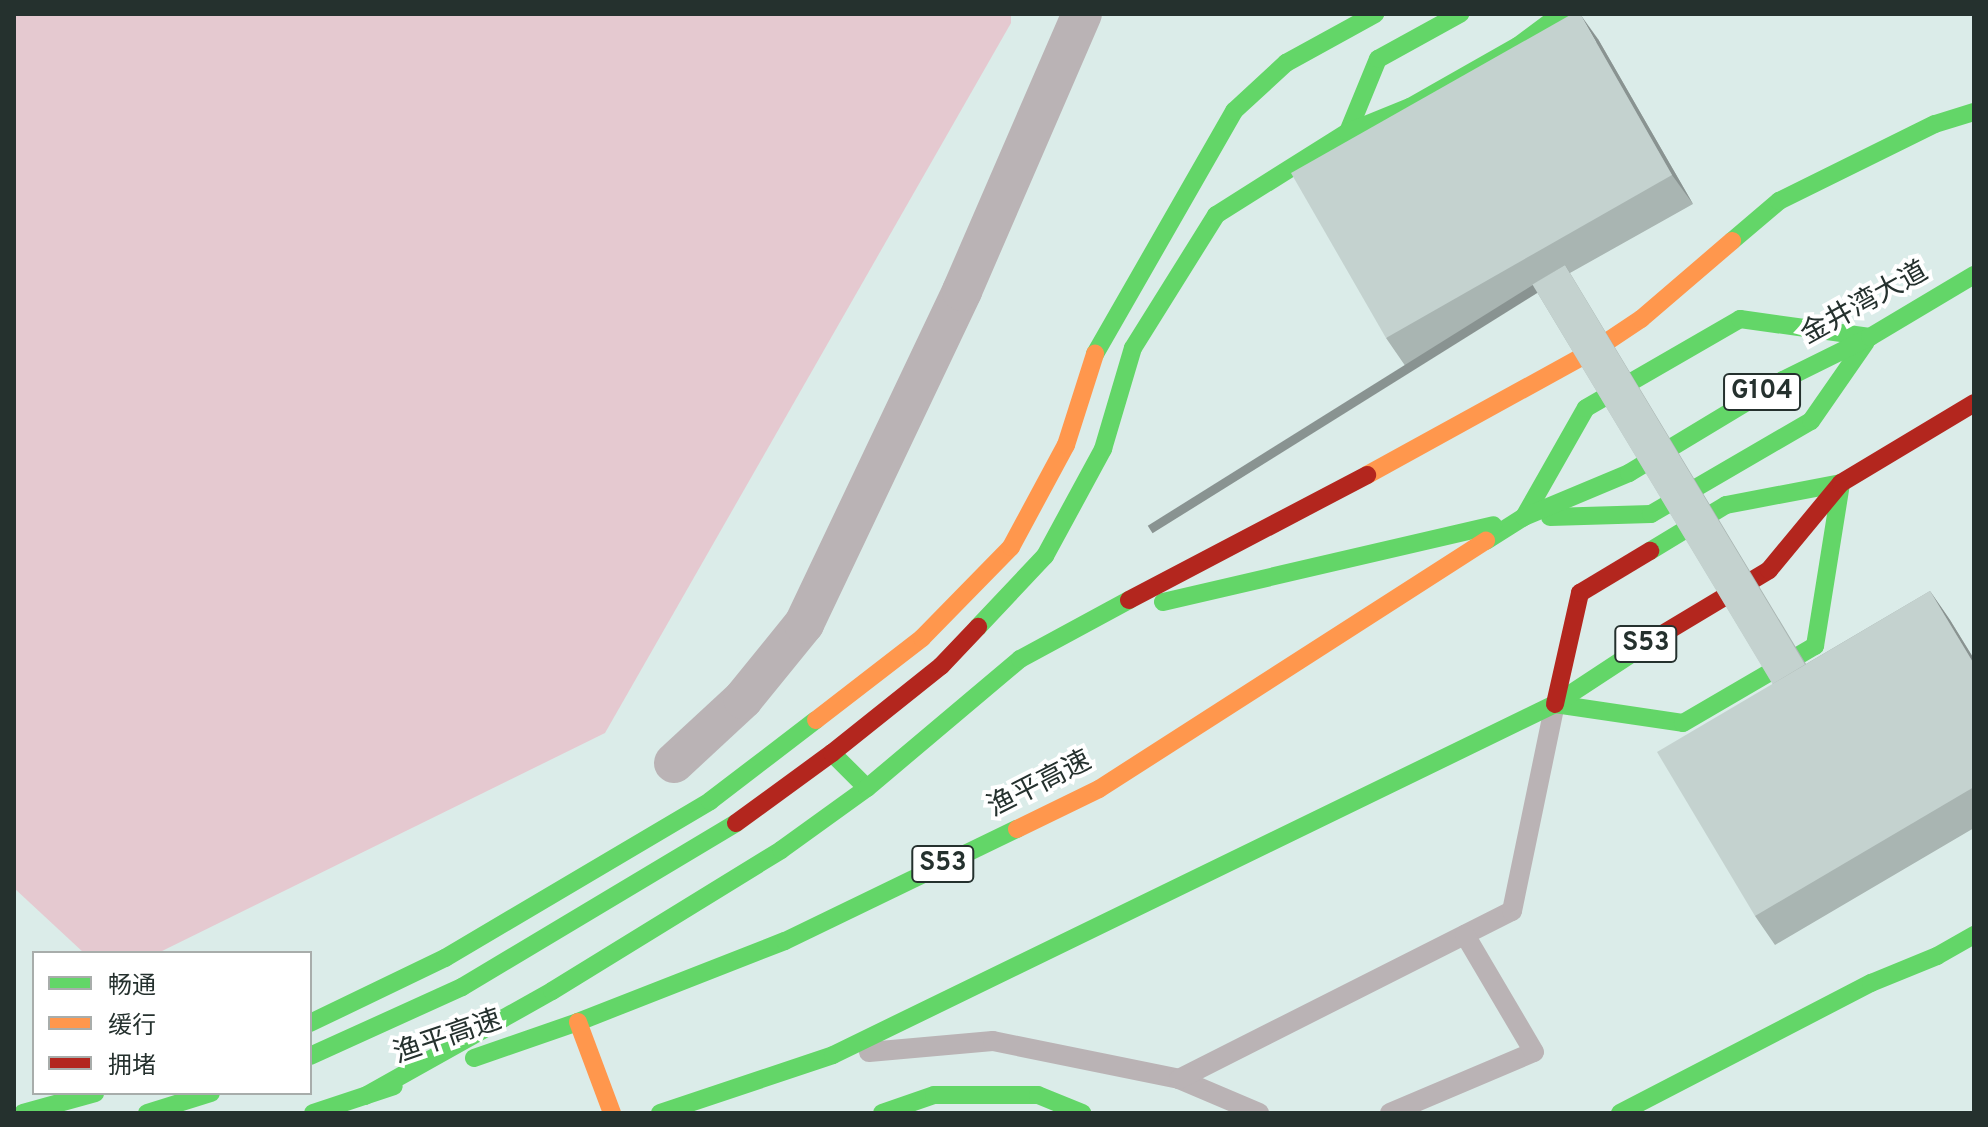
<!DOCTYPE html>
<html>
<head>
<meta charset="utf-8">
<style>
  body { margin:0 }
  #map { position:relative; width:1988px; height:1127px; overflow:hidden; background:#dbece9; font-family:Overpass,"Noto Sans SC",sans-serif }
  div>[style] { position:absolute }
  .green>* { inset:0; background:#e5c9d0 }
  .lane>* { height:20px; margin:-10px; padding:0 10px; transform-origin:10px; border-radius:10px; background:#bab3b5 }
  .street>* { height:40px; margin:-20px; padding:0 20px; transform-origin:20px; border-radius:20px; background:#bab3b5 }
  .fast>* { height:18px; margin:-9px; padding:0 9px; transform-origin:9px; border-radius:9px; background:#63d668 }
  .slow>* { height:18px; margin:-9px; padding:0 9px; transform-origin:9px; border-radius:9px; background:#ff974d }
  .jam>* { height:18px; margin:-9px; padding:0 9px; transform-origin:9px; border-radius:9px; background:#b3261e }
  .wall>* { inset:0; background:#a9b5b2 }
  .shaded-wall>* { inset:0; background:#899391; transform-origin:0 0 }
  .building>* { inset:0; background:#c4d2cf; transform-origin:0 0 }
  span { translate:-50% -50%; white-space:nowrap; text-align:center; line-height:1.15; -webkit-text-stroke:8px #fff; paint-order:stroke }
  .shield-label span { padding:2px 6px; background:#fff; border:2px solid; border-radius:6px; -webkit-text-stroke-width:0 }
  .shield-label { font-size:26px; color:#25312e; font-weight:700 }
  .street-label { font-size:28px; color:#25312e }
  .frame { position:absolute; inset:0; border:16px solid #25312e; pointer-events:none }
  .legend { position:absolute; left:32px; top:951px; width:280px; height:144px; box-sizing:border-box; background:#fff; border:2px solid #a8adab; margin:0; padding:10px 14px; list-style:none; font-size:24px; color:#25312e }
  .legend li { display:flex; align-items:center; gap:16px; height:40px }
  .legend b { width:40px; border:2px solid #a8adab }
</style>
</head>
<body>
<div id="map">
  <div class="green">
    <i style="clip-path:polygon(14px 14px,1011px 14px,1011px 23px,605px 733px,158px 953px,84px 953px,14px 888px)"></i>
  </div>
  <div class="lane">
    <i style="left:869px;top:1052px;width:124px;rotate:-5.1deg"></i>
    <i style="left:993px;top:1041px;width:190px;rotate:11.5deg"></i>
    <i style="left:1179px;top:1079px;width:87px;rotate:23deg"></i>
    <i style="left:1179px;top:1079px;width:373px;rotate:-26.8deg"></i>
    <i style="left:1512px;top:911px;width:211px;rotate:-78.3deg"></i>
    <i style="left:1390px;top:1113px;width:156px;rotate:-23deg"></i>
    <i style="left:1534px;top:1052px;width:136px;rotate:-120.5deg"></i>
  </div>
  <div class="street">
    <i style="left:674px;top:763px;width:94px;rotate:-42.8deg"></i>
    <i style="left:743px;top:699px;width:97px;rotate:-50.9deg"></i>
    <i style="left:804px;top:624px;width:369px;rotate:-64.6deg"></i>
    <i style="left:962px;top:291px;width:302px;rotate:-66.6deg"></i>
  </div>
  <div class="fast">
    <i style="left:1348px;top:132px;width:79px;rotate:-67.7deg"></i>
    <i style="left:1378px;top:59px;width:94px;rotate:-28.8deg"></i>
    <i style="left:1732px;top:241px;width:62px;rotate:-40.4deg"></i>
    <i style="left:1779px;top:201px;width:174px;rotate:-26.3deg"></i>
    <i style="left:1935px;top:124px;width:41px;rotate:-17.1deg"></i>
    <i style="left:1095px;top:354px;width:280px;rotate:-60.2deg"></i>
    <i style="left:1234px;top:111px;width:71px;rotate:-42.7deg"></i>
    <i style="left:1286px;top:63px;width:102px;rotate:-28.8deg"></i>
    <i style="left:1524px;top:517px;width:125px;rotate:-60.4deg"></i>
    <i style="left:1586px;top:408px;width:178px;rotate:-30deg"></i>
    <i style="left:1740px;top:319px;width:131px;rotate:7.9deg"></i>
    <i style="left:1550px;top:517px;width:101px;rotate:-1.7deg"></i>
    <i style="left:1651px;top:514px;width:185px;rotate:-30.2deg"></i>
    <i style="left:1811px;top:421px;width:96px;rotate:-55.2deg"></i>
    <i style="left:1486px;top:541px;width:45px;rotate:-32.3deg"></i>
    <i style="left:1524px;top:517px;width:114px;rotate:-22.7deg"></i>
    <i style="left:1629px;top:473px;width:180px;rotate:-31.1deg"></i>
    <i style="left:1783px;top:380px;width:97px;rotate:-26.3deg"></i>
    <i style="left:1870px;top:337px;width:121px;rotate:-30.8deg"></i>
    <i style="left:1650px;top:551px;width:89px;rotate:-31.2deg"></i>
    <i style="left:1726px;top:505px;width:117px;rotate:-10.8deg"></i>
    <i style="left:1163px;top:602px;width:339px;rotate:-13.1deg"></i>
    <i style="left:978px;top:627px;width:98px;rotate:-46.7deg"></i>
    <i style="left:1045px;top:556px;width:122px;rotate:-61.5deg"></i>
    <i style="left:1103px;top:449px;width:105px;rotate:-73.5deg"></i>
    <i style="left:1133px;top:348px;width:157px;rotate:-58deg"></i>
    <i style="left:1216px;top:215px;width:156px;rotate:-32.2deg"></i>
    <i style="left:1348px;top:132px;width:67px;rotate:-22deg"></i>
    <i style="left:1410px;top:107px;width:124px;rotate:-29.5deg"></i>
    <i style="left:1518px;top:46px;width:54px;rotate:-36.7deg"></i>
    <i style="left:1555px;top:704px;width:129px;rotate:8.4deg"></i>
    <i style="left:1683px;top:723px;width:153px;rotate:-30.3deg"></i>
    <i style="left:1815px;top:646px;width:164px;rotate:-80.9deg"></i>
    <i style="left:832px;top:753px;width:49px;rotate:45deg"></i>
    <i style="left:310px;top:1023px;width:150px;rotate:-25.7deg"></i>
    <i style="left:445px;top:958px;width:308px;rotate:-30.6deg"></i>
    <i style="left:710px;top:801px;width:133px;rotate:-37.4deg"></i>
    <i style="left:310px;top:1056px;width:167px;rotate:-24.4deg"></i>
    <i style="left:462px;top:987px;width:319px;rotate:-30.9deg"></i>
    <i style="left:474px;top:1058px;width:110px;rotate:-19.1deg"></i>
    <i style="left:578px;top:1022px;width:222px;rotate:-21.4deg"></i>
    <i style="left:785px;top:941px;width:258px;rotate:-25.8deg"></i>
    <i style="left:365px;top:1096px;width:214px;rotate:-29.3deg"></i>
    <i style="left:552px;top:991px;width:269px;rotate:-31.6deg"></i>
    <i style="left:781px;top:850px;width:106px;rotate:-35.8deg"></i>
    <i style="left:867px;top:788px;width:200px;rotate:-40.1deg"></i>
    <i style="left:1020px;top:659px;width:124px;rotate:-28.4deg"></i>
    <i style="left:23px;top:1113px;width:75px;rotate:-15.5deg"></i>
    <i style="left:147px;top:1113px;width:67px;rotate:-17.4deg"></i>
    <i style="left:313px;top:1113px;width:85px;rotate:-18.4deg"></i>
    <i style="left:660px;top:1113px;width:182px;rotate:-18.5deg"></i>
    <i style="left:833px;top:1055px;width:803px;rotate:-25.93deg"></i>
    <i style="left:1555px;top:704px;width:115px;rotate:-33.3deg"></i>
    <i style="left:882px;top:1113px;width:55px;rotate:-19.1deg"></i>
    <i style="left:934px;top:1095px;width:104px"></i>
    <i style="left:1038px;top:1095px;width:48px;rotate:22.2deg"></i>
    <i style="left:1620px;top:1113px;width:283px;rotate:-27.4deg"></i>
    <i style="left:1871px;top:983px;width:71px;rotate:-22.2deg"></i>
    <i style="left:1937px;top:956px;width:43px;rotate:-29.6deg"></i>
  </div>
  <div class="slow">
    <i style="left:1367px;top:475px;width:258px;rotate:-28.8deg"></i>
    <i style="left:1593px;top:351px;width:58px;rotate:-33.7deg"></i>
    <i style="left:1641px;top:319px;width:120px;rotate:-40.6deg"></i>
    <i style="left:816px;top:720px;width:134px;rotate:-37.7deg"></i>
    <i style="left:922px;top:638px;width:127px;rotate:-45.6deg"></i>
    <i style="left:1011px;top:547px;width:116px;rotate:-61.7deg"></i>
    <i style="left:1066px;top:445px;width:96px;rotate:-72.3deg"></i>
    <i style="left:1017px;top:829px;width:91px;rotate:-26deg"></i>
    <i style="left:1099px;top:789px;width:460px;rotate:-32.7deg"></i>
    <i style="left:578px;top:1022px;width:97px;rotate:69.5deg"></i>
  </div>
  <div class="jam">
    <i style="left:1129px;top:600px;width:269px;rotate:-27.7deg"></i>
    <i style="left:1651px;top:641px;width:138px;rotate:-31deg"></i>
    <i style="left:1769px;top:570px;width:113px;rotate:-50.4deg"></i>
    <i style="left:1841px;top:483px;width:155px;rotate:-31deg"></i>
    <i style="left:1555px;top:704px;width:114px;rotate:-77.3deg"></i>
    <i style="left:1580px;top:593px;width:82px;rotate:-31deg"></i>
    <i style="left:736px;top:823px;width:119px;rotate:-36.1deg"></i>
    <i style="left:832px;top:753px;width:139px;rotate:-38.6deg"></i>
    <i style="left:941px;top:666px;width:54px;rotate:-46.5deg"></i>
  </div>
  <div class="wall">
    <i style="clip-path:polygon(1598px 39px,1693px 204px,1570px 273px,1806px 664px,1930px 591px,1950px 620px,1974px 659px,1974px 828px,1775px 945px,1755px 916px,1773px 684px,1537px 292px,1406px 367px,1386px 338px)"></i>
  </div>
  <div class="shaded-wall">
    <i style="clip-path:polygon(1580px 14px,1598px 39px,1693px 204px,1672px 175px)"></i>
    <i style="left:1565px;top:265px;width:9px;height:492px;rotate:58deg"></i>
    <i style="clip-path:polygon(1930px 591px,1950px 620px,1974px 659px,1974px 664px)"></i>
  </div>
  <div class="building">
    <i style="clip-path:polygon(1572px 14px,1580px 14px,1672px 175px,1386px 338px,1291px 173px)"></i>
    <i style="left:1565px;top:265px;width:466px;height:38px;rotate:59deg"></i>
    <i style="clip-path:polygon(1930px 591px,1974px 664px,1974px 787px,1755px 916px,1657px 752px)"></i>
  </div>
  <div class="shield-label">
    <span style="left:1762px;top:392px">G104</span>
    <span style="left:1646px;top:644px">S53</span>
    <span style="left:943px;top:864px">S53</span>
  </div>
  <div class="street-label">
    <span style="left:1865px;top:304px;rotate:-29deg">金井湾大道</span>
    <span style="left:1040px;top:785px;rotate:-27deg">渔平高速</span>
    <span style="left:448px;top:1038px;rotate:-19deg">渔平高速</span>
  </div>
  <div class="frame"></div>
  <ul class="legend">
  <li><b style="height:10px;background:#63d668"></b>畅通</li>
  <li><b style="height:10px;background:#ff974d"></b>缓行</li>
  <li><b style="height:10px;background:#b3261e"></b>拥堵</li>
  </ul>
</div>
</body>
</html>
